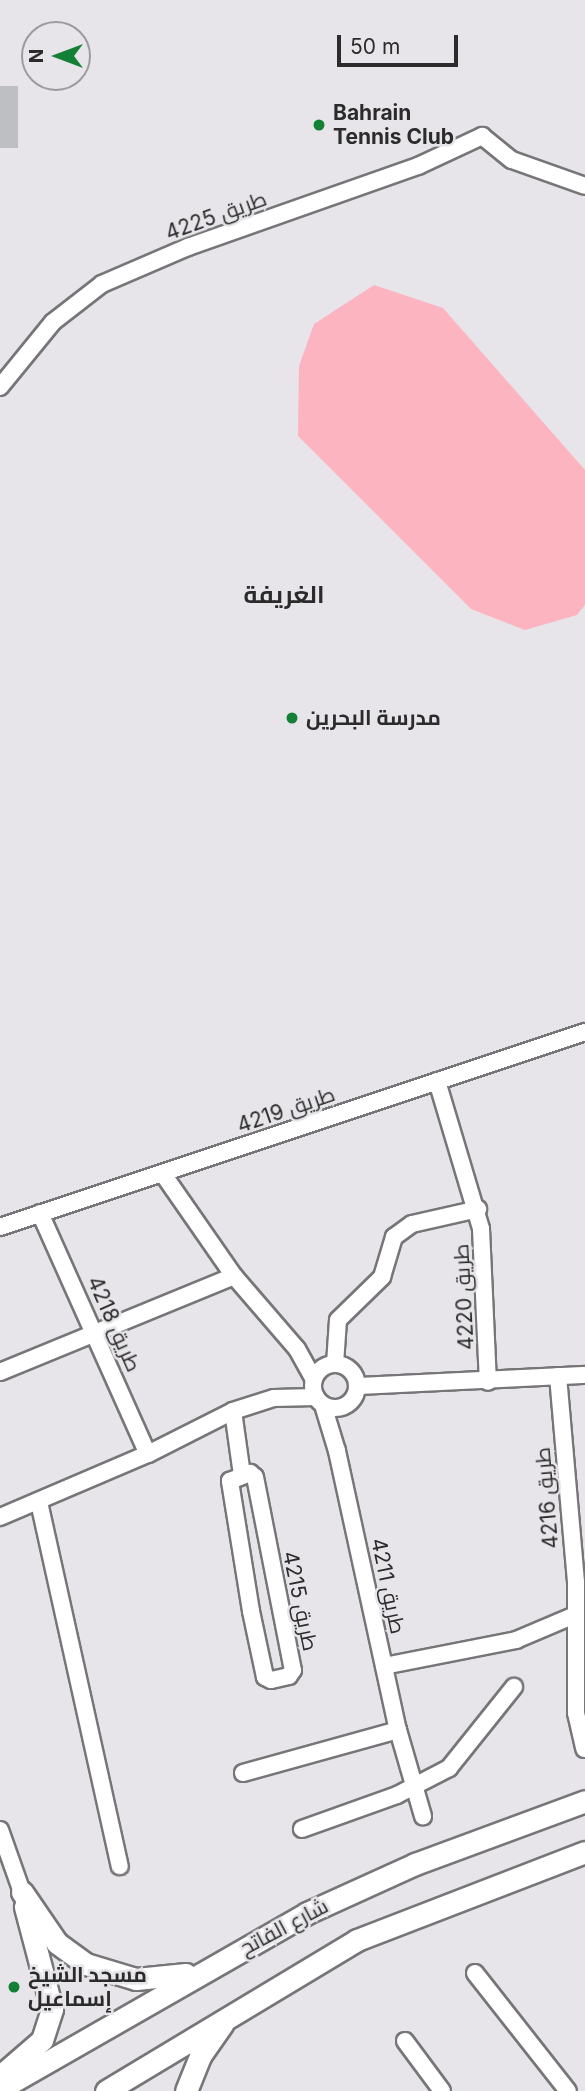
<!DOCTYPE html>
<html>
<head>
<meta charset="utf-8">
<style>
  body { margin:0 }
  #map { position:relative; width:585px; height:2091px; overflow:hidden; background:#e7e5e9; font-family:Inter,Cairo,sans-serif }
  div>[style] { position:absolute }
  .green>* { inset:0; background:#fdb4c1 }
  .building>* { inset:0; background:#bdbfc3; transform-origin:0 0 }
  .roads { filter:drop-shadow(2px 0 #767578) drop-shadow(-2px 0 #767578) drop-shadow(0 2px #767578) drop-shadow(0 -2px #767578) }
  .minor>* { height:16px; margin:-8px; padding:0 8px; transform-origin:8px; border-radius:8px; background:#fff }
  .minor>.ring { margin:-8px; padding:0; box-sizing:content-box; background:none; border:16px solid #fff; border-radius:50% }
  .major>* { height:21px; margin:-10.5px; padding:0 10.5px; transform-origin:10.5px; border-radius:10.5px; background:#fff }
  .dots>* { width:19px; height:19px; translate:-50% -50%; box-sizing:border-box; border:4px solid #e7e5e9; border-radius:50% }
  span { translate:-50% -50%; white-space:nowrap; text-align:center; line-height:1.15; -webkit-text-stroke:5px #e7e5e9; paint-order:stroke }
  .poi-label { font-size:21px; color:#2b2b2c; font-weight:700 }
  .left { translate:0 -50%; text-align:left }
  .street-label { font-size:21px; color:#2b2b2c }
  .quarter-label { font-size:24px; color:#2b2b2c; font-weight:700 }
  .north { position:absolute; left:21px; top:21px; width:70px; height:70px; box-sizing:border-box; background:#e7e5e9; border:2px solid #9c9b9d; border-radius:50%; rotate:270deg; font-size:19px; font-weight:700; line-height:28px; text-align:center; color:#2b2b2c }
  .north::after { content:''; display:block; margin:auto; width:24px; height:32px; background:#148035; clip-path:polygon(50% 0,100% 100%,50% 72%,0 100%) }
  .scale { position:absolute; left:337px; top:35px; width:121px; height:32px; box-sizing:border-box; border:4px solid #2b2b2c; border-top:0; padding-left:9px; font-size:21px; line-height:24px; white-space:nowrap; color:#2b2b2c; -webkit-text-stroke:5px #e7e5e9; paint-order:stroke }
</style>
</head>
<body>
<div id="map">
  <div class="green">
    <i style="clip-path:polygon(374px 285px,443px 308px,585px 470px,585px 605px,577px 615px,525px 630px,471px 609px,298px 436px,299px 366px,314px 324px)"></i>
  </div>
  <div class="building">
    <i style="left:0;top:86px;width:18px;height:62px"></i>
  </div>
  <div class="roads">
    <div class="minor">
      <i style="left:0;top:387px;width:84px;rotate:-50.8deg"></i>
      <i style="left:53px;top:322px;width:62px;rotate:-37.8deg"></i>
      <i style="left:102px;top:284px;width:94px;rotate:-23.3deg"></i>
      <i style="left:188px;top:247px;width:244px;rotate:-19.4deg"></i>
      <i style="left:418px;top:166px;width:71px;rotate:-25.1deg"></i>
      <i style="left:482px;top:136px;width:38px;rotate:39deg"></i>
      <i style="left:512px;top:160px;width:77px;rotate:19.6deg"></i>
      <i style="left:437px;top:1081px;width:154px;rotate:73.4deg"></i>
      <i style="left:481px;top:1229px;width:153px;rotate:87.4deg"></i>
      <i style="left:163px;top:1174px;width:124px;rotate:55.2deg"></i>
      <i style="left:234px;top:1276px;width:96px;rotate:49.2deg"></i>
      <i style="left:297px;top:1349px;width:35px;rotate:61deg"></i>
      <i style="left:40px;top:1213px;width:264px;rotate:65.9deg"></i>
      <i style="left:0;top:1227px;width:617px;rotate:-18.43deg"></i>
      <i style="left:335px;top:1364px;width:44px;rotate:-86.1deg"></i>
      <i style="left:338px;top:1320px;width:62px;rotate:-44.3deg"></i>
      <i style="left:382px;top:1277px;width:42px;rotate:-73.3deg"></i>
      <i style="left:394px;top:1237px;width:22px;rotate:-36deg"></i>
      <i style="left:412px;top:1224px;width:68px;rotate:-12.8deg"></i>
      <i class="ring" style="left:313px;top:1364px;width:28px;height:28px"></i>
      <i style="left:0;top:1372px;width:253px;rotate:-22.3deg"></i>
      <i style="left:558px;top:1376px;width:208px;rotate:85deg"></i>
      <i style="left:576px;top:1583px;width:130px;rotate:90deg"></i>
      <i style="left:576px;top:1713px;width:37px;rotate:77deg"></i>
      <i style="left:357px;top:1386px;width:228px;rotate:-2.8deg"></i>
      <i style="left:323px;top:1405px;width:48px;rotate:73.1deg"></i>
      <i style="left:337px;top:1451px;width:286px;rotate:77.7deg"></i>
      <i style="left:398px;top:1730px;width:90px;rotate:73.8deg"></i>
      <i style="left:233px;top:1411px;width:65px;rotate:82deg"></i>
      <i style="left:250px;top:1473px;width:6px;rotate:39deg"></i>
      <i style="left:255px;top:1477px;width:197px;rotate:78.9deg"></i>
      <i style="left:293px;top:1670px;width:7px;rotate:124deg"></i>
      <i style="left:289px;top:1676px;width:18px;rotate:167deg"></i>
      <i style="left:271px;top:1680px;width:7px;rotate:-153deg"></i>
      <i style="left:265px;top:1677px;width:67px;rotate:-102deg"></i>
      <i style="left:251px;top:1611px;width:132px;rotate:-99.2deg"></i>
      <i style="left:230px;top:1481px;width:22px;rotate:-22deg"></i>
      <i style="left:39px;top:1502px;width:373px;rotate:77.5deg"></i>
      <i style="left:0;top:1517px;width:161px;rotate:-23.1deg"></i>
      <i style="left:148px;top:1454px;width:95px;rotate:-26.8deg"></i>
      <i style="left:233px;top:1411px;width:43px;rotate:-17.6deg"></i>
      <i style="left:274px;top:1398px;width:42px;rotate:-1.4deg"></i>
      <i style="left:384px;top:1666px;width:135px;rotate:-11.1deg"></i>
      <i style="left:516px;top:1640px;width:64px;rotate:-23deg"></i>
      <i style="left:243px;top:1773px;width:161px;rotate:-15.5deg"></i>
      <i style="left:302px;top:1829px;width:101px;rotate:-19.7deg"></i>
      <i style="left:397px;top:1795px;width:59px;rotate:-27.4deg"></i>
      <i style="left:449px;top:1768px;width:104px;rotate:-51.3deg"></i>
      <i style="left:0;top:1830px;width:66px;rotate:70.5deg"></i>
      <i style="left:475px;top:1973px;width:150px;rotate:51.8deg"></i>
      <i style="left:405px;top:2041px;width:62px;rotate:53.5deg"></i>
    </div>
    <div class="major">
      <i style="left:22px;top:1892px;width:62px;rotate:55.5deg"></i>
      <i style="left:57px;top:1943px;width:36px;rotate:36deg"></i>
      <i style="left:86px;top:1964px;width:52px;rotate:16.7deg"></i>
      <i style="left:136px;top:1979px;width:50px;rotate:-5.7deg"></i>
      <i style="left:5px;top:2072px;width:49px;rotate:-40.9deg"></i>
      <i style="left:42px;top:2040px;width:33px;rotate:-72deg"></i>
      <i style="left:52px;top:2009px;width:106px;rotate:-104.8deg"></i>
      <i style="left:0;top:2089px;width:354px;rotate:-29.8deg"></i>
      <i style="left:307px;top:1913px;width:119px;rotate:-24.4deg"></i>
      <i style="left:415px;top:1864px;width:181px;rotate:-20.3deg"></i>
      <i style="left:106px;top:2091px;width:293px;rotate:-31deg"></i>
      <i style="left:357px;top:1940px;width:244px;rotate:-21.1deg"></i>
      <i style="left:186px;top:2091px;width:38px;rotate:-68deg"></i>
      <i style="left:200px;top:2056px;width:40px;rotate:-55.1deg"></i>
    </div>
  </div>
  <div class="dots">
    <i style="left:319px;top:125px;background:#148035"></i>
    <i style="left:292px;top:718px;background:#148035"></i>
    <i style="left:14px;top:1987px;background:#148035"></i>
  </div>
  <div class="poi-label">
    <span class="left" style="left:333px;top:125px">Bahrain<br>Tennis Club</span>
    <span class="left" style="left:306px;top:718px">مدرسة البحرين</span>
    <span class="left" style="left:28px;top:1987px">مسجد الشيخ<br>إسماعيل</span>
  </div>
  <div class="street-label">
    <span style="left:216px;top:216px;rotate:-20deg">طريق 4225</span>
    <span style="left:286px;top:1110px;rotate:-19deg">طريق 4219</span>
    <span style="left:464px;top:1297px;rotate:-93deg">طريق 4220</span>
    <span style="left:114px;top:1324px;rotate:66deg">طريق 4218</span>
    <span style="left:547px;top:1498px;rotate:-95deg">طريق 4216</span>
    <span style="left:388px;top:1586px;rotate:78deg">طريق 4211</span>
    <span style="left:300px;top:1601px;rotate:78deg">طريق 4215</span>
    <span style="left:284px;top:1927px;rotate:-28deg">شارع الفاتح</span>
  </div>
  <div class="quarter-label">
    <span style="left:284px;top:595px">الغريفة</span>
  </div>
  <div class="north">N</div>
  <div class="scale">50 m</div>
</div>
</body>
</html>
